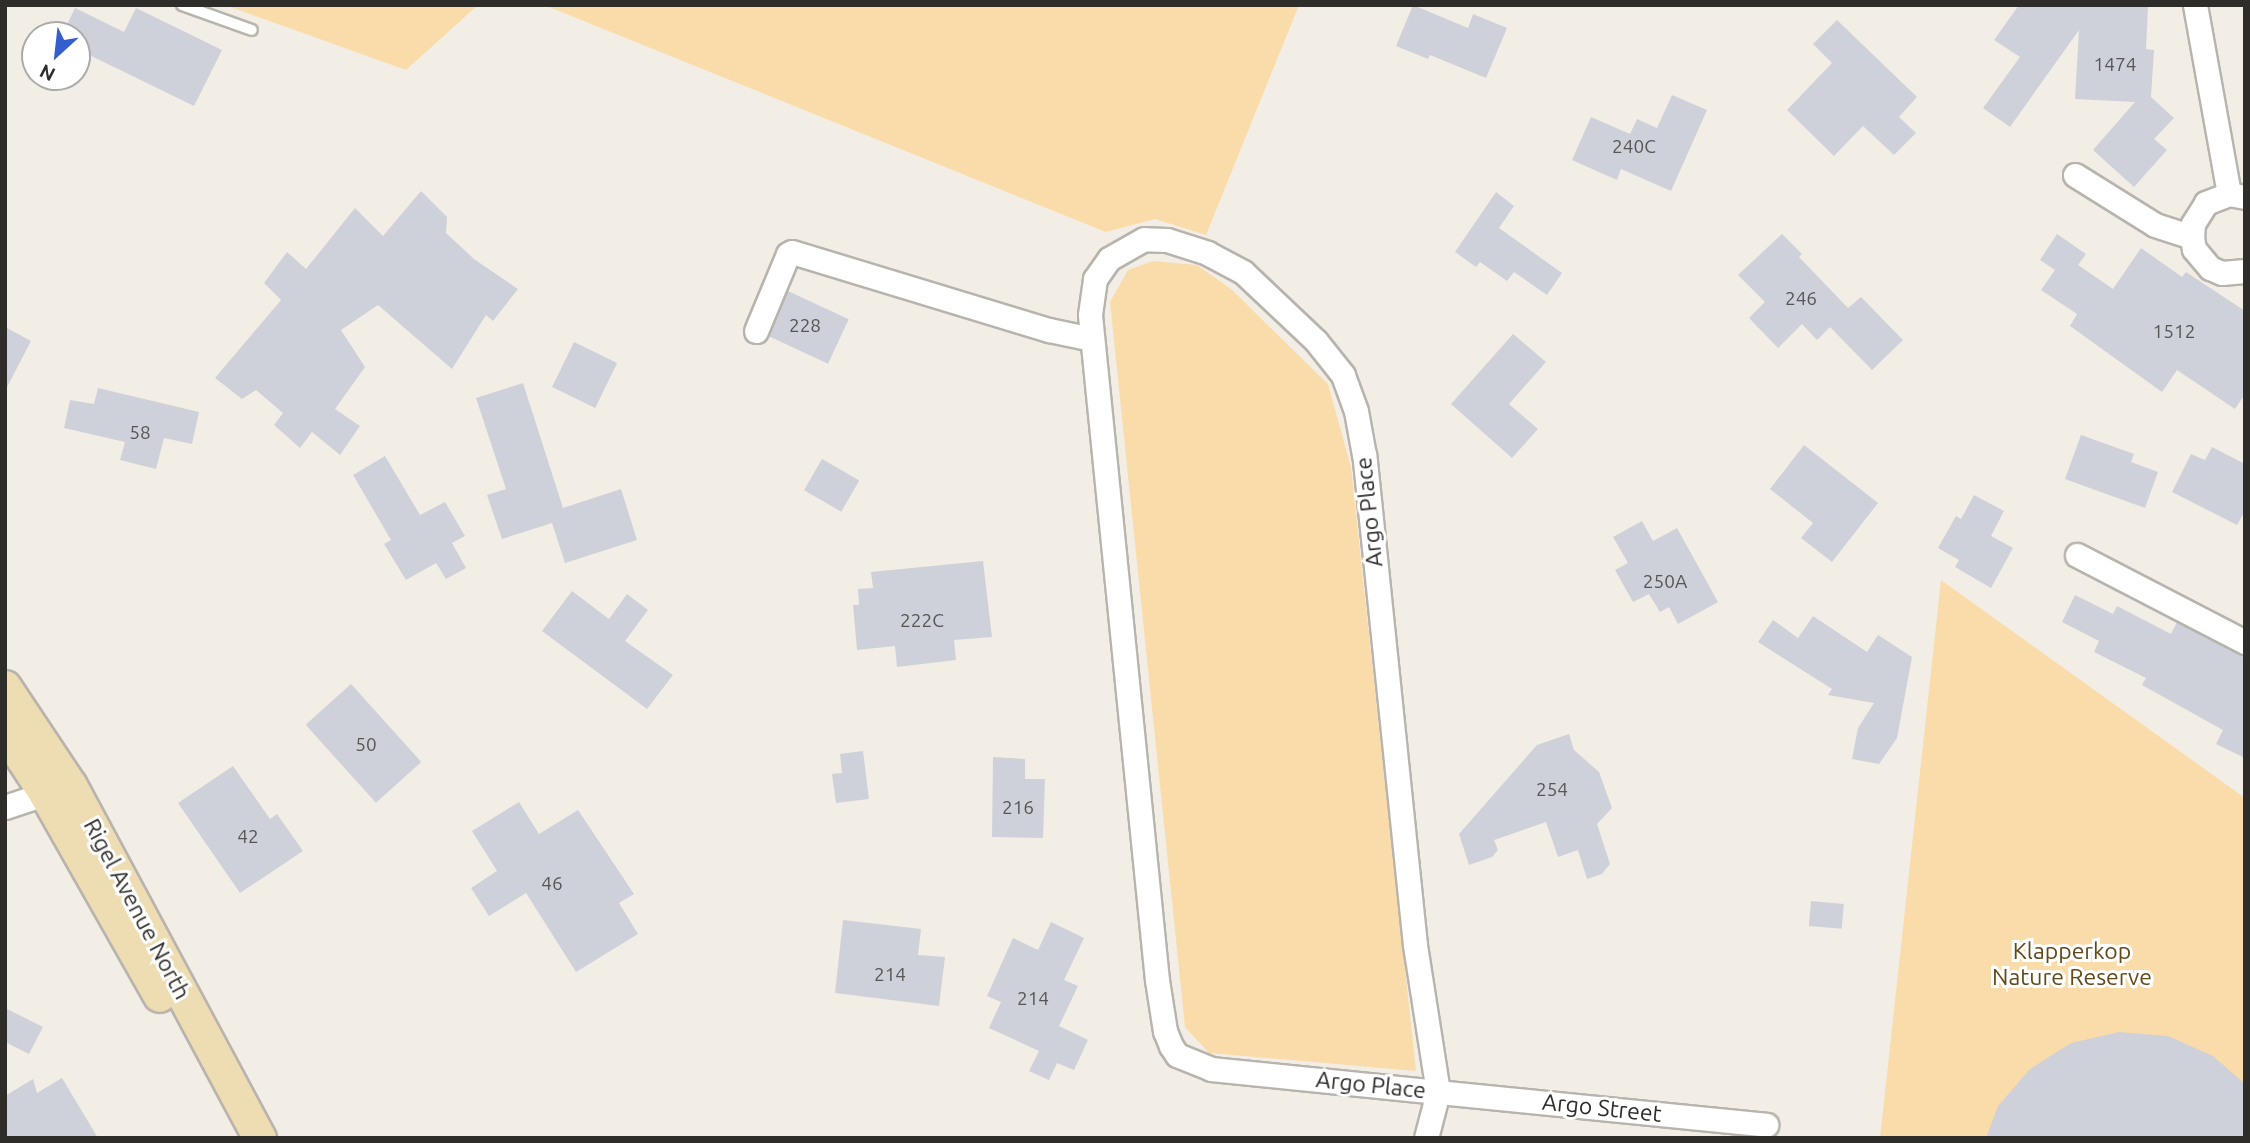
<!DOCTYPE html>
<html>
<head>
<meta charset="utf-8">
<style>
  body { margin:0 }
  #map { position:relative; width:2250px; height:1143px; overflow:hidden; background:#f2eee6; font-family:Ubuntu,sans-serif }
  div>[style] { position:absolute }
  .green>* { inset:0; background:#fadcaa }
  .building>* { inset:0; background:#ced1d9; transform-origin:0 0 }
  .roads { filter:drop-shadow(2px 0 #b8b4ad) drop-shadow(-2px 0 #b8b4ad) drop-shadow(0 2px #b8b4ad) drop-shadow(0 -2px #b8b4ad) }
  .lane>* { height:10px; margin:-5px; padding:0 5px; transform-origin:5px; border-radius:5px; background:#fff }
  .street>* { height:23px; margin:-11.5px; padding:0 11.5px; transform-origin:11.5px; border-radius:11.5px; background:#fff }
  .secondary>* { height:32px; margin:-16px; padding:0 16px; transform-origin:16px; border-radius:16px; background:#eeddb3 }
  span { translate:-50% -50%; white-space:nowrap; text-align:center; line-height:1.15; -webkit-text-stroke:6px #fff; paint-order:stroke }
  .number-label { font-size:19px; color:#565656 }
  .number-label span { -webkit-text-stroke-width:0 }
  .street-label { font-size:23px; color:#2e2d2a }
  .park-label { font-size:23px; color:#61491a }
  .frame { position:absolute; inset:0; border:7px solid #2e2d2a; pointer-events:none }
  .north { position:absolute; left:21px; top:21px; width:70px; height:70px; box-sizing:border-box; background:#fff; border:2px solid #ababaa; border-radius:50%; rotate:207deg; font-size:19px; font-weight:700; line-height:28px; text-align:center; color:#2e2d2a }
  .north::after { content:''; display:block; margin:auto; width:24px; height:32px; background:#345ece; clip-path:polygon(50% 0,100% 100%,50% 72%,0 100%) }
</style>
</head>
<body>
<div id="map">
  <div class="green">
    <i style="clip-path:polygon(225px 5px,478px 5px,406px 70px)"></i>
    <i style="clip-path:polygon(544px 5px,1299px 5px,1206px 235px,1155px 219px,1106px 232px)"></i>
    <i style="clip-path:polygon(1153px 261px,1197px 265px,1231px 289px,1328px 384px,1351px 467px,1416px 1071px,1209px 1053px,1185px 1027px,1110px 302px,1128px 270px)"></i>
    <i style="clip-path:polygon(1941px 580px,2245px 798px,2245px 1138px,1880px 1138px)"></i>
  </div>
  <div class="building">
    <i style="clip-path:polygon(1413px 5px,1468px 28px,1473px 14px,1507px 28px,1486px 78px,1430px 55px,1428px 59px,1396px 46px)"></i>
    <i style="clip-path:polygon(2019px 5px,2148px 5px,2146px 49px,2154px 50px,2151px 97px,2174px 118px,2154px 139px,2167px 150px,2134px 187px,2093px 150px,2135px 102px,2075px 99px,2079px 30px,2010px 127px,1983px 108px,2020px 57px,1994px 40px)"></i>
    <i style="clip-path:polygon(75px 8px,124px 32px,136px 8px,222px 50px,194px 106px,77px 49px,77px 35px,62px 35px)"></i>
    <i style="clip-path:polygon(1837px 20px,1917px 97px,1899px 117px,1916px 133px,1894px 155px,1863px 126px,1834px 156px,1787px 110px,1832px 63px,1813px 44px)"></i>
    <i style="clip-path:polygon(1672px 95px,1707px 110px,1671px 191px,1621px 169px,1617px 180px,1572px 160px,1591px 117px,1630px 134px,1637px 119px,1657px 128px)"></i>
    <i style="clip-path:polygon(421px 191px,447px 217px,446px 233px,474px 259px,518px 289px,493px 321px,486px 315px,452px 369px,378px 305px,341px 330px,365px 367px,335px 409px,360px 426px,340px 455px,312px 432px,300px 448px,274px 425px,283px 413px,256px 390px,242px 399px,215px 378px,281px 300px,264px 283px,287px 252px,306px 269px,355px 208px,383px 236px)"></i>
    <i style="clip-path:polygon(1496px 192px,1514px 206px,1499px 228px,1562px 273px,1547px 295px,1514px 272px,1507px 281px,1480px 262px,1476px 267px,1455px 252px)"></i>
    <i style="clip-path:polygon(1782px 234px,1802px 254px,1799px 257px,1848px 308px,1861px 297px,1903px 340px,1872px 370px,1830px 327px,1817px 340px,1802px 324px,1778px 348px,1749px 318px,1765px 302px,1738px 275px)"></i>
    <i style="clip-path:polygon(2057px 234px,2086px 254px,2078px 265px,2113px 289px,2141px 248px,2182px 277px,2186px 272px,2245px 311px,2245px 394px,2235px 409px,2177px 370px,2162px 392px,2070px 326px,2077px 314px,2041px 290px,2055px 270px,2040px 260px)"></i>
    <i style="left:788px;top:291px;width:67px;height:49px;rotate:25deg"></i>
    <i style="clip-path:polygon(5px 327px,31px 341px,5px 391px)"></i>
    <i style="clip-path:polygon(1513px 334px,1546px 362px,1509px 404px,1538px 429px,1512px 458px,1451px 404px)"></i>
    <i style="left:574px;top:342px;width:48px;height:50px;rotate:26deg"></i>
    <i style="clip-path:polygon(523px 383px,563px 508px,621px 489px,637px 540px,565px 563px,552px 523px,502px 539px,487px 495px,506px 489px,476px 398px)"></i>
    <i style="clip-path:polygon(98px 388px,199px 412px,192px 444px,164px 438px,156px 469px,120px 460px,125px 442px,64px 428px,70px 400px,94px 404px)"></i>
    <i style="clip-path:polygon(2081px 435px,2134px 454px,2131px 462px,2158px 472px,2145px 508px,2065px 479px)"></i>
    <i style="clip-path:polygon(1804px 445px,1878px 503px,1832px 562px,1801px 538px,1813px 523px,1770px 489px)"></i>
    <i style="clip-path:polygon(2212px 447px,2245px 464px,2245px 511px,2237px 525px,2172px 492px,2191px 454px,2205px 460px)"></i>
    <i style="clip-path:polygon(385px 456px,420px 515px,445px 502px,465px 536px,452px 543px,466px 568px,446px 579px,436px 563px,406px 580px,384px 544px,391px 540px,353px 475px)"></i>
    <i style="left:822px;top:459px;width:43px;height:36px;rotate:30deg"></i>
    <i style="clip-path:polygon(1974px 495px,2004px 511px,1991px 536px,2013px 548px,1991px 588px,1955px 567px,1959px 560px,1938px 548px,1956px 516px,1961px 519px)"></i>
    <i style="clip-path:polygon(1642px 521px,1653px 541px,1677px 528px,1718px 602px,1678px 624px,1669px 607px,1660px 612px,1649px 594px,1633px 602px,1615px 570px,1628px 563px,1613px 537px)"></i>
    <i style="clip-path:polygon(983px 561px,992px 637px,954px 640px,956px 660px,897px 667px,895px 646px,857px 650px,853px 605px,859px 605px,858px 589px,873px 588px,871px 572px)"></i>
    <i style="clip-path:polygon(572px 591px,609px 619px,627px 594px,648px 610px,625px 641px,673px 675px,647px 709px,542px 631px)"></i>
    <i style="clip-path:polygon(2075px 595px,2113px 614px,2117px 606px,2171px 634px,2177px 622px,2245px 657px,2245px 758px,2216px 744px,2223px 730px,2142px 685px,2146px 678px,2094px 652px,2099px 641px,2062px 622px)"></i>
    <i style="clip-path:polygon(1813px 616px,1867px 652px,1878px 635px,1912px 657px,1897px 738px,1879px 764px,1852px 759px,1858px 728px,1874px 703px,1828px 695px,1832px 689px,1758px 642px,1773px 620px,1798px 638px)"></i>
    <i style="left:351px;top:684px;width:105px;height:61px;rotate:48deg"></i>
    <i style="clip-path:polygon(1569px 734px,1574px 750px,1599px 772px,1612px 808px,1597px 824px,1610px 864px,1602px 874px,1587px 879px,1578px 850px,1558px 857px,1546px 822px,1494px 840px,1498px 850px,1492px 857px,1469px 865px,1459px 834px,1537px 745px)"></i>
    <i style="clip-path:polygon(863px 751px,869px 799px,836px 803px,832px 774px,842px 773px,840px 754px)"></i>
    <i style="clip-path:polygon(993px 757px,1025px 759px,1025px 779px,1045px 779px,1043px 838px,992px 837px)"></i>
    <i style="clip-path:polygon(233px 766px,270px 819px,277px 814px,303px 851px,240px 893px,178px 803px)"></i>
    <i style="clip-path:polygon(519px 802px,539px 834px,578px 810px,634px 894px,619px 903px,638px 934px,576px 972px,526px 893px,489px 916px,471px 888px,497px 871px,472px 831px)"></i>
    <i style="left:1811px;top:901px;width:33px;height:25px;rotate:5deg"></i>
    <i style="clip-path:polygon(843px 920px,921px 929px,918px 955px,945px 957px,939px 1006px,835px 993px)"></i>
    <i style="clip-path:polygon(1051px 922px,1084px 938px,1064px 980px,1078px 986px,1059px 1026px,1088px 1040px,1074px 1070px,1057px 1063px,1049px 1080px,1029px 1071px,1039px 1051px,989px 1028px,1001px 1002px,987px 996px,1013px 938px,1038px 950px)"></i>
    <i style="clip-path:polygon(5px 1008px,43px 1027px,29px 1054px,5px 1042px)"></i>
    <i style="clip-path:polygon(2119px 1032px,2168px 1036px,2213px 1056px,2245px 1084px,2245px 1138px,1986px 1138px,1998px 1106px,2030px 1069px,2071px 1043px)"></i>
    <i style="clip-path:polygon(62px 1078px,98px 1138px,5px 1138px,5px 1096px,33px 1079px,37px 1093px)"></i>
  </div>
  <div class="roads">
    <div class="lane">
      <i style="left:182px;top:5px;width:74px;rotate:19.7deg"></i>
    </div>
    <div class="street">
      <i style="left:2195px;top:5px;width:192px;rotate:79.8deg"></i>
      <i style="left:2075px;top:175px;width:94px;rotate:32deg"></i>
      <i style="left:2155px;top:225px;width:39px;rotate:18deg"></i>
      <i style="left:2245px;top:197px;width:16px;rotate:-169deg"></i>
      <i style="left:2229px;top:194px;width:25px;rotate:159deg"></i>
      <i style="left:2206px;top:203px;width:25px;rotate:122deg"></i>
      <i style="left:2193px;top:224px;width:13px;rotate:94deg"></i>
      <i style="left:2192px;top:237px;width:12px;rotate:81deg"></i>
      <i style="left:2194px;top:249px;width:25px;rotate:50deg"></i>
      <i style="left:2210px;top:268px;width:13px;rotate:23deg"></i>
      <i style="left:2222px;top:273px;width:23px;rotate:-5deg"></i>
      <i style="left:756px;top:331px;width:83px;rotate:-67.4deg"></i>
      <i style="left:788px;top:254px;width:4px;rotate:-27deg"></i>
      <i style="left:792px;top:252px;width:269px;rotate:16.9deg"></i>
      <i style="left:1049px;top:330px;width:44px;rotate:11.8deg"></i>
      <i style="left:2077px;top:555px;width:189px;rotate:27.4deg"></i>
      <i style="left:5px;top:807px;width:57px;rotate:-18.4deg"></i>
      <i style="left:1426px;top:1138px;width:48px;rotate:-75.4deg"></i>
      <i style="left:1438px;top:1092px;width:149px;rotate:-98.9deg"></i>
      <i style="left:1415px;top:945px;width:493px;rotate:-95.9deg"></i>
      <i style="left:1364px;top:455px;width:45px;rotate:-100.3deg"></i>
      <i style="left:1356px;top:411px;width:38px;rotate:-110deg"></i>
      <i style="left:1343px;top:375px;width:43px;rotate:-128.5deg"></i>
      <i style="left:1316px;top:341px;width:100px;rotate:-136.6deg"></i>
      <i style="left:1243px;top:272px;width:40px;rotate:-152deg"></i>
      <i style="left:1208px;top:253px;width:43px;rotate:-162.4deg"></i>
      <i style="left:1167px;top:240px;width:23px;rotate:-178deg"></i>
      <i style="left:1144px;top:239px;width:40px;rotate:150.3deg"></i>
      <i style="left:1109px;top:259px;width:24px;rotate:125deg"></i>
      <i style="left:1095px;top:279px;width:36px;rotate:98deg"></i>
      <i style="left:1090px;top:315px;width:668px;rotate:84.25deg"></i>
      <i style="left:1157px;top:980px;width:52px;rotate:81.1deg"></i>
      <i style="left:1165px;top:1031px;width:16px;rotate:68deg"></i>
      <i style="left:1171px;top:1046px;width:11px;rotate:56deg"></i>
      <i style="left:1177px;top:1055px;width:37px;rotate:22deg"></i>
      <i style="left:1211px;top:1069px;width:228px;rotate:5.8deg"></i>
      <i style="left:1438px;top:1092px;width:330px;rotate:5.7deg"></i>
    </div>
    <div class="secondary">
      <i style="left:5px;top:687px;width:119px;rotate:56.3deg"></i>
      <i style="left:71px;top:786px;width:400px;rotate:61.8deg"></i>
      <i style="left:5px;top:732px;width:73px;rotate:56.7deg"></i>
      <i style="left:45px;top:793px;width:233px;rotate:60.5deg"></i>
    </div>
  </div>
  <div class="number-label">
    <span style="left:2115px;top:65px">1474</span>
    <span style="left:1634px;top:147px">240C</span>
    <span style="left:1801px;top:299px">246</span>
    <span style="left:805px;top:326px">228</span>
    <span style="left:2174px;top:332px">1512</span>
    <span style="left:140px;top:433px">58</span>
    <span style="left:1665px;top:582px">250A</span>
    <span style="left:922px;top:621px">222C</span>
    <span style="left:366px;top:745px">50</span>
    <span style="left:1552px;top:790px">254</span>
    <span style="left:1018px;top:808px">216</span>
    <span style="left:248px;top:837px">42</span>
    <span style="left:552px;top:884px">46</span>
    <span style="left:890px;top:975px">214</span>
    <span style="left:1033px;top:999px">214</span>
  </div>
  <div class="street-label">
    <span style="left:1369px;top:512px;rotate:-96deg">Argo Place</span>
    <span style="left:137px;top:909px;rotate:62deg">Rigel Avenue North</span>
    <span style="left:1371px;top:1085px;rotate:6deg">Argo Place</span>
    <span style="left:1602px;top:1108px;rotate:6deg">Argo Street</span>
  </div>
  <div class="park-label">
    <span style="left:2072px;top:964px">Klapperkop<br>Nature Reserve</span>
  </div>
  <div class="frame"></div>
  <div class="north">N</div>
</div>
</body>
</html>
